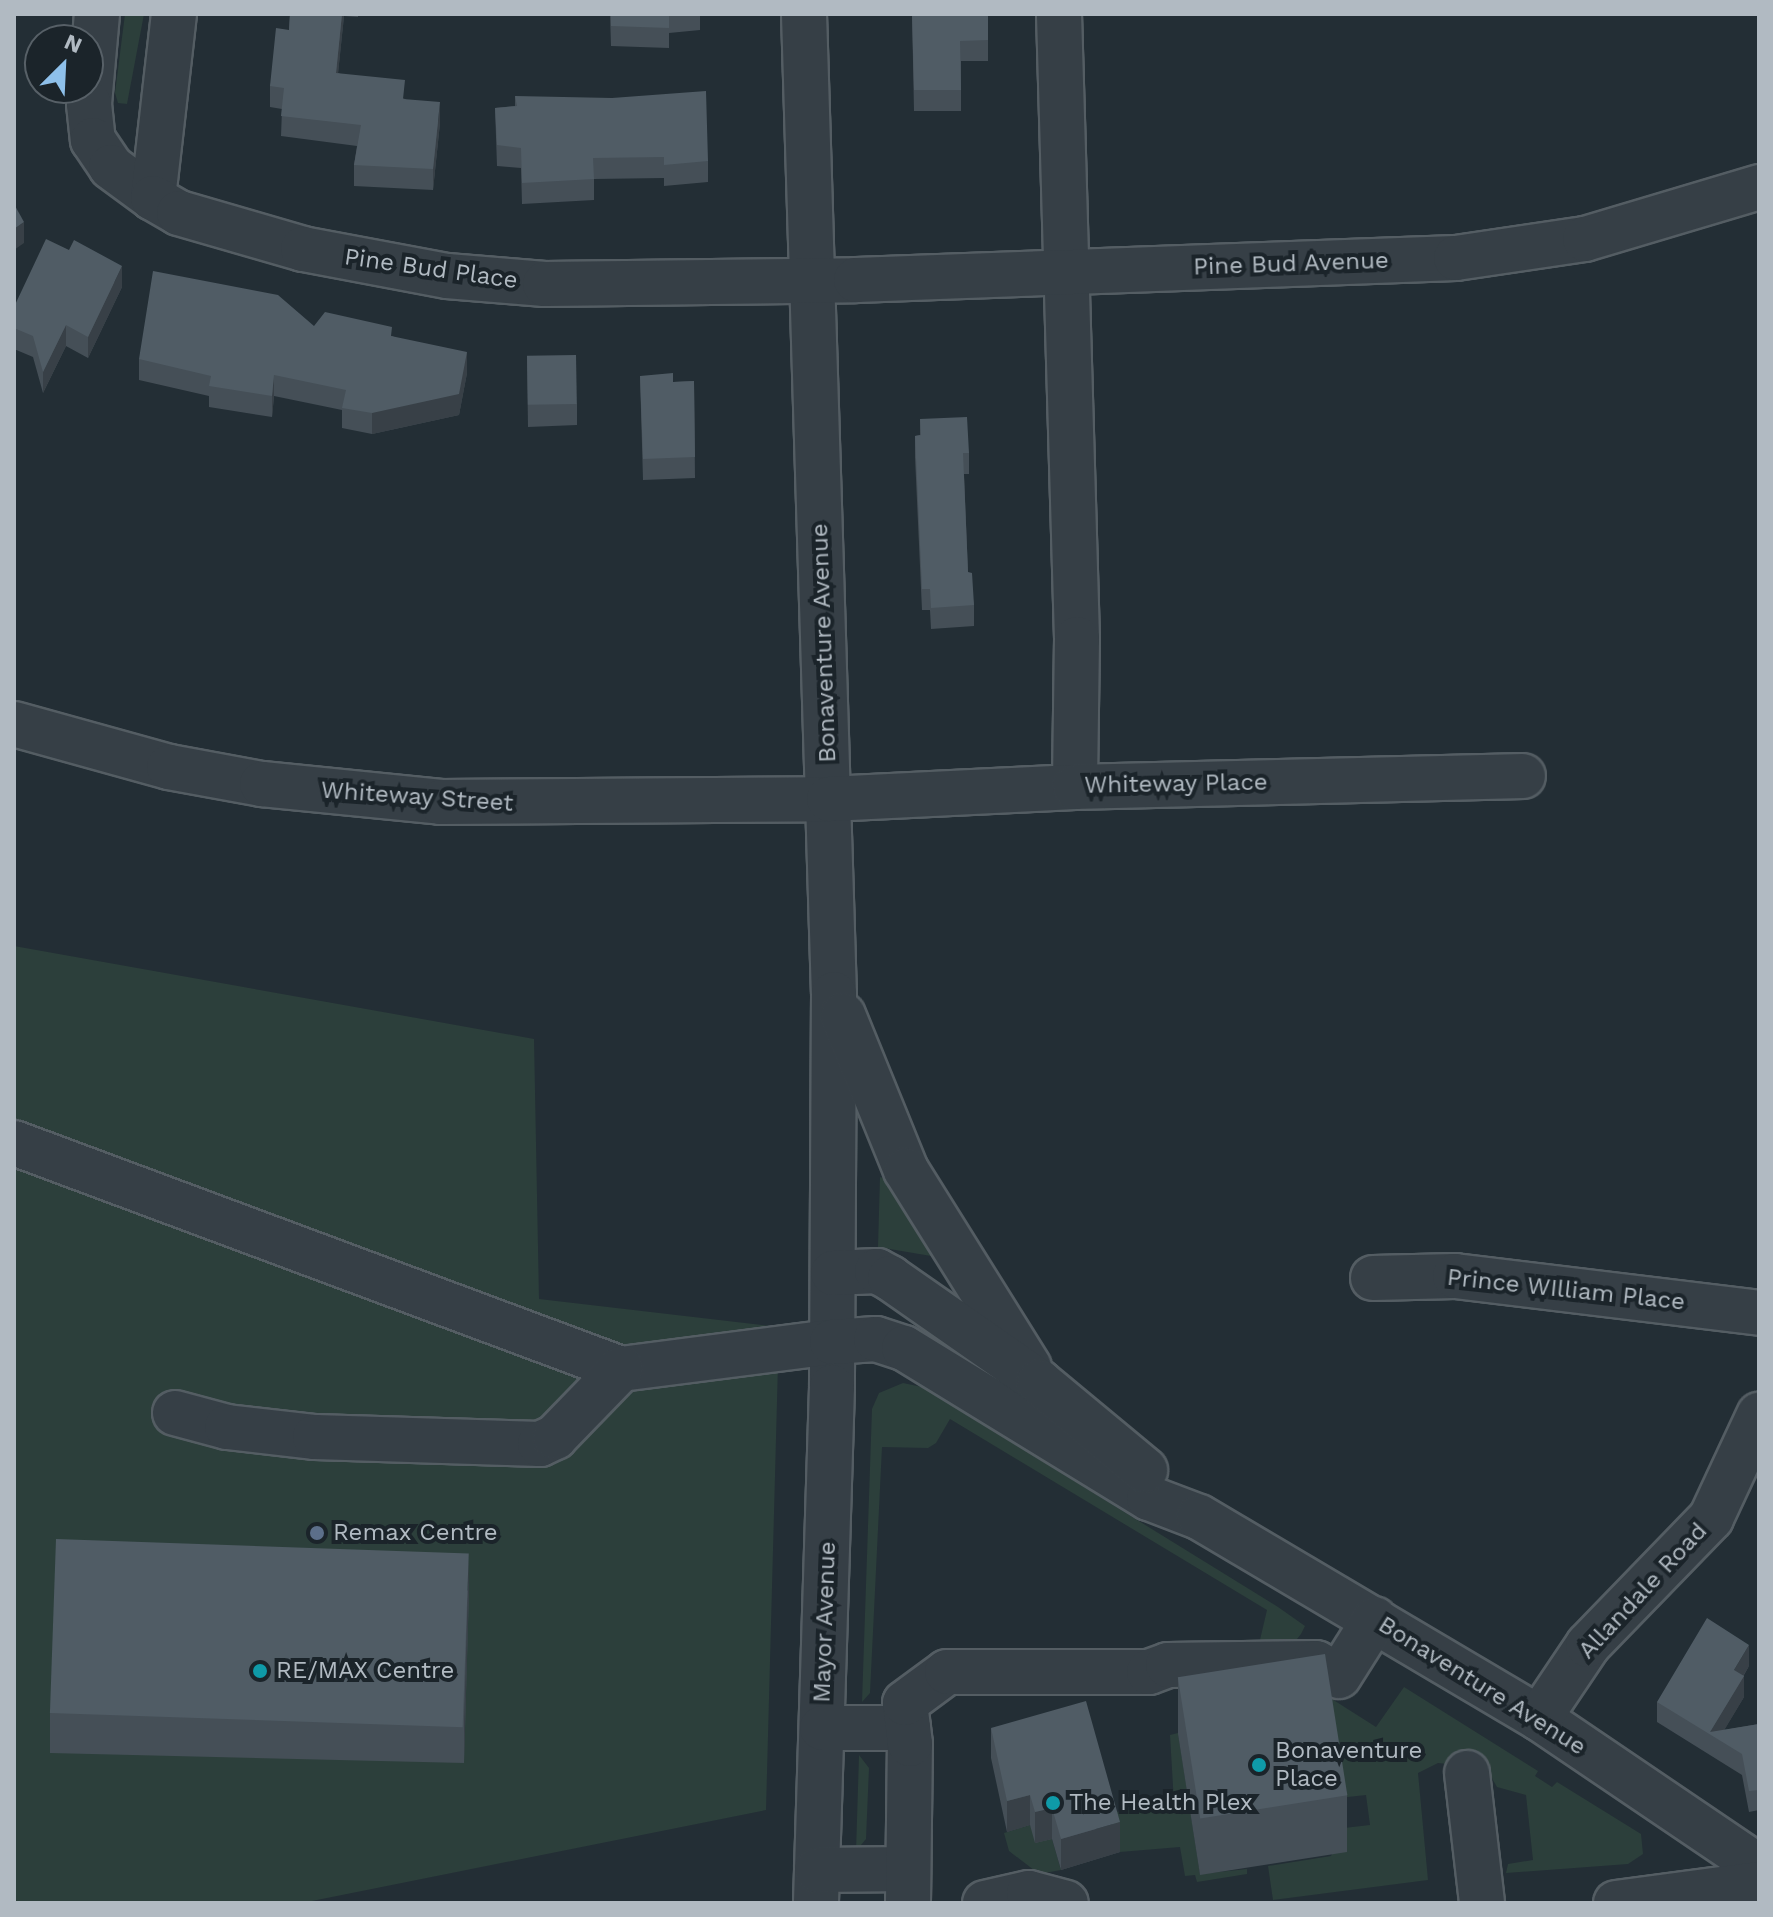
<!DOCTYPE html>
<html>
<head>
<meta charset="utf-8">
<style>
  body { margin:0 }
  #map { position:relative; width:1773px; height:1917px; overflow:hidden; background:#232e35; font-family:"Work Sans",sans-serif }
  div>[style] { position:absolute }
  .green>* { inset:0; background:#2c3f3b }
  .roads { filter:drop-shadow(2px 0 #545d63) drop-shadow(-2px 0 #545d63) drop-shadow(0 2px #545d63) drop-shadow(0 -2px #545d63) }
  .minor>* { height:44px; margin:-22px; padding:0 22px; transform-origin:22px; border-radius:22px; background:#363f46 }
  .wall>* { inset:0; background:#454f57 }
  .shaded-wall>* { inset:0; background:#384047 }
  .building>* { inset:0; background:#505c65; transform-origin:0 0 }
  .dots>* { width:22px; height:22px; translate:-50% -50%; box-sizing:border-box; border:4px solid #1b242a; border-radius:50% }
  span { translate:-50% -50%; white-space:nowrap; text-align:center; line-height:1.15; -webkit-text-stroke:8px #1b242a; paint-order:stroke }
  .street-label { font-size:24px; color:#b1bac2 }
  .poi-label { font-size:24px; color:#b1bac2 }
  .left { translate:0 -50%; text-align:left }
  .frame { position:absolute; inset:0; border:16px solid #b1bac2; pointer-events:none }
  .north { position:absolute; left:24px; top:24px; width:80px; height:80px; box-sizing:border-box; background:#1b242a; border:2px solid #576067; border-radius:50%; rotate:24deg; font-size:22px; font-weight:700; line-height:32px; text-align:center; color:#b1bac2 }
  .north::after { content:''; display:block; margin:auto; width:28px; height:36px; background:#8ec0ea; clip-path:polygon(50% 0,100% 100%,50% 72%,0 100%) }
</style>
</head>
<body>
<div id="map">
  <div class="green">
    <i style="clip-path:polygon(125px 14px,144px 14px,127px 104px,118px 103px,115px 93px)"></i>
    <i style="clip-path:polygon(14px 946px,534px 1039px,539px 1299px,779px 1327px,766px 1810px,302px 1903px,14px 1903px)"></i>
    <i style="clip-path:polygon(880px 1177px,889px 1180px,933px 1248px,931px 1256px,878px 1247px)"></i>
    <i style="clip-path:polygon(903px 1383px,922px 1387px,1278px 1607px,1305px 1626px,1301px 1634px,1293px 1644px,1259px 1644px,1267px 1610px,950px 1419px,936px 1443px,928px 1448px,882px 1447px,870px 1693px,862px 1702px,872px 1409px,879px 1393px)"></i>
    <i style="clip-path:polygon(1404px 1687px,1538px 1771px,1535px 1776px,1552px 1787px,1557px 1782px,1641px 1834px,1643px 1854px,1628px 1864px,1506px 1873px,1508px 1864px,1533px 1860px,1526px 1795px,1497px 1787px,1486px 1768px,1438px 1763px,1418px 1773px,1428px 1880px,1273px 1900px,1268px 1866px,1331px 1856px,1344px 1828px,1370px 1825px,1366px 1795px,1339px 1798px,1324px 1694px,1376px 1727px)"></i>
    <i style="clip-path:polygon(1178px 1733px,1200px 1874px,1247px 1869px,1247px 1874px,1197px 1882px,1195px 1875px,1185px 1876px,1180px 1847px,1120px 1852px,1109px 1813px,1174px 1803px,1170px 1735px)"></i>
    <i style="clip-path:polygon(859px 1755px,869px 1768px,866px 1839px,856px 1851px)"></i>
    <i style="clip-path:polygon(1030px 1825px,1052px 1839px,1061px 1870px,1039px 1874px,1009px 1851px,1004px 1833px)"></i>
  </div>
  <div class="roads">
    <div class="minor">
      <i style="left:97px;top:14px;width:90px;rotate:95.1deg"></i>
      <i style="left:89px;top:104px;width:36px;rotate:84deg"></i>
      <i style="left:93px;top:140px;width:32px;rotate:56deg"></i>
      <i style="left:111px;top:167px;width:52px;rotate:36.4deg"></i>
      <i style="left:153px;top:198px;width:185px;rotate:-83.5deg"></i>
      <i style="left:804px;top:14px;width:980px;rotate:88.25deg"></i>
      <i style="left:834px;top:994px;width:393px;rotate:90.3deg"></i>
      <i style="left:832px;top:1387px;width:516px;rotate:91.78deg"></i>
      <i style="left:1059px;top:14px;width:625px;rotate:88.35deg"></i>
      <i style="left:1077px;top:639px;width:148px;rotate:90.8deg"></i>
      <i style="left:153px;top:198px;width:30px;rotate:30deg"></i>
      <i style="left:179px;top:213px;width:129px;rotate:16.2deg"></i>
      <i style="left:303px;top:249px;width:147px;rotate:10.6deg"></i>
      <i style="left:447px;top:276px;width:98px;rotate:4.7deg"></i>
      <i style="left:545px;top:284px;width:311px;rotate:-0.7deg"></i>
      <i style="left:856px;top:280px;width:600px;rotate:-2.1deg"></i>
      <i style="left:1456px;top:258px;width:130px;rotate:-8.4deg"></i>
      <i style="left:1585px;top:239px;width:182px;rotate:-16.6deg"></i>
      <i style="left:14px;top:724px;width:161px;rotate:15.5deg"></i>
      <i style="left:169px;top:767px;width:95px;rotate:10.4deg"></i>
      <i style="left:262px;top:784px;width:180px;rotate:5.7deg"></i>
      <i style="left:441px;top:802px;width:388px;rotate:-0.4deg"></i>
      <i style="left:829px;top:799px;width:246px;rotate:-2.8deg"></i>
      <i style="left:1075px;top:787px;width:448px;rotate:-1.4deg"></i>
      <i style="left:843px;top:1015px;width:167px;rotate:67.9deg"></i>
      <i style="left:906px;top:1170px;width:232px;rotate:58deg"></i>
      <i style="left:14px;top:1143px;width:648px;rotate:20.42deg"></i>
      <i style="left:621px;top:1369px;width:213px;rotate:-7.3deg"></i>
      <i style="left:832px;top:1342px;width:44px;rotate:-3.9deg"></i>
      <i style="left:876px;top:1339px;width:29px;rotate:18deg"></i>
      <i style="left:904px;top:1348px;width:287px;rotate:31.5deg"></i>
      <i style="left:1149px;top:1498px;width:53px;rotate:20.8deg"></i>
      <i style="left:1199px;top:1517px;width:395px;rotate:30.6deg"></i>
      <i style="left:1539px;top:1718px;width:266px;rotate:34.1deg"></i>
      <i style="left:833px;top:1273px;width:44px;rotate:-2.6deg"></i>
      <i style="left:877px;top:1271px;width:15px;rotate:28deg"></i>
      <i style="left:890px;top:1278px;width:182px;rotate:34.9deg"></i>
      <i style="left:1039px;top:1382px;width:138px;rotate:39.7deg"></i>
      <i style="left:1373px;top:1278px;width:82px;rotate:-1.4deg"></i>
      <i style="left:1455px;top:1276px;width:306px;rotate:6.9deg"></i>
      <i style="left:175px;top:1413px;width:54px;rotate:15.1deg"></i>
      <i style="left:227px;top:1427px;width:89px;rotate:6.5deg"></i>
      <i style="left:315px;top:1437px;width:225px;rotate:1.8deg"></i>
      <i style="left:540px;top:1444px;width:17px;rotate:-25deg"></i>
      <i style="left:555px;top:1437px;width:95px;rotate:-45.9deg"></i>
      <i style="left:1539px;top:1718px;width:88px;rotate:-56.1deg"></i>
      <i style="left:1588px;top:1645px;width:177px;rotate:-45.9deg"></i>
      <i style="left:1711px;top:1518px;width:114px;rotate:-65deg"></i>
      <i style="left:822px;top:1728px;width:86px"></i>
      <i style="left:1467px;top:1773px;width:131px;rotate:83.4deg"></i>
      <i style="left:817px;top:1870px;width:91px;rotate:-0.6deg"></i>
      <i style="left:908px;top:1903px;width:159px;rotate:-89.3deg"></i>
      <i style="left:910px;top:1744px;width:41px;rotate:-97deg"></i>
      <i style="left:905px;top:1703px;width:52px;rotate:-36.4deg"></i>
      <i style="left:947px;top:1672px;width:202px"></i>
      <i style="left:1149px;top:1672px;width:20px;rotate:-20deg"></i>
      <i style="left:1168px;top:1665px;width:148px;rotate:-0.8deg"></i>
      <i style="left:1316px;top:1663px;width:26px;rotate:29deg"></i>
      <i style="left:1339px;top:1676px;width:67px;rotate:-57.7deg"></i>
      <i style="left:985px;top:1903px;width:45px;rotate:-12.8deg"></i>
      <i style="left:1029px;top:1893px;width:38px;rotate:15deg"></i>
      <i style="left:1616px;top:1903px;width:144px;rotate:-7.6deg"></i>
    </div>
  </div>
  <div class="wall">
    <i style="clip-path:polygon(290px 14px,358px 14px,358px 17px,344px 16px,338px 73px,405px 99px,440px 123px,433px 190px,354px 186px,354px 165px,357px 146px,281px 136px,282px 109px,270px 107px,270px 86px,289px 30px)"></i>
    <i style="clip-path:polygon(610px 14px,700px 14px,700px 30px,669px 33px,669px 48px,611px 46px)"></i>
    <i style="clip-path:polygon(912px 14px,988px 14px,988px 61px,961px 61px,961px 111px,914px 111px)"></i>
    <i style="clip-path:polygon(515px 96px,708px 161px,708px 182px,664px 186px,664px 178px,594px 179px,594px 200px,522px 204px,521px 168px,497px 166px,495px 108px,515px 106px)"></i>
    <i style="clip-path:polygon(69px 250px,122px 287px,88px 358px,66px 346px,43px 393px,33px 357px,14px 349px,14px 307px)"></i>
    <i style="clip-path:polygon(314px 326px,392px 336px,467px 373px,459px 415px,372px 434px,342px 428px,342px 410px,274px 396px,272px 417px,209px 407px,209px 396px,139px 380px,139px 359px)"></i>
    <i style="clip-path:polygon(527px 356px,577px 404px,577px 425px,528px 427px)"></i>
    <i style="clip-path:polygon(640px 376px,673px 382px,694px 381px,695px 478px,643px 480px)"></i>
    <i style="clip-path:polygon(920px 419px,969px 453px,969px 474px,964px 474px,968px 572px,974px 605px,974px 626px,931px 629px,930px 610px,922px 610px,915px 457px,915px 436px,920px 435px)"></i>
    <i style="clip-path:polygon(469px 1590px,464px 1763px,50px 1753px,50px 1713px)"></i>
    <i style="clip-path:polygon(1749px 1666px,1744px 1675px,1744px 1697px,1724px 1730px,1759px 1724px,1759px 1810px,1749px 1812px,1742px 1775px,1657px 1722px,1657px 1702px)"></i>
    <i style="clip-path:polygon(1178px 1677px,1347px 1795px,1347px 1852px,1200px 1875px,1178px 1734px)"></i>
    <i style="clip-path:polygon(991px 1728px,1120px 1852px,1061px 1870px,1052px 1839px,1035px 1843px,1030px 1825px,1007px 1832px,991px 1758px)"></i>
  </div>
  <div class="shaded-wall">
    <i style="clip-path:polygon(342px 14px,344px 14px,344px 16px,336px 93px,336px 73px)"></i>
    <i style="clip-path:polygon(440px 102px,440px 123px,433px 190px,433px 169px)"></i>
    <i style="clip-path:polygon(24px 222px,24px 243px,14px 250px,14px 229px)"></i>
    <i style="clip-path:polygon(122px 266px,122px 287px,88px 358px,88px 337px)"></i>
    <i style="clip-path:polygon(66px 325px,66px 346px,43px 393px,43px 372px)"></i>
    <i style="clip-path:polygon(467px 352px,467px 373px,459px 415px,372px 434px,372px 413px)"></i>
    <i style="clip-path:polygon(274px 375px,274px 396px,272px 417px,272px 396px)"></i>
    <i style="clip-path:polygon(469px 1550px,469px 1590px,464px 1763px,464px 1723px)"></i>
    <i style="clip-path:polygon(1749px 1645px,1749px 1666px,1734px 1691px,1734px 1670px)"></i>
    <i style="clip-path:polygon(1744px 1676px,1744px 1697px,1719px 1739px,1710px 1732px)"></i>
    <i style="clip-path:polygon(1030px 1795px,1030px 1825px,1007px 1832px,1007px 1801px)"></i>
    <i style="clip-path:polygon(1052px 1808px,1052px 1839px,1035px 1843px,1035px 1812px)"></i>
    <i style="clip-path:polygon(1120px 1822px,1120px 1852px,1061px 1870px,1061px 1839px)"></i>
  </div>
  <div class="building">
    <i style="clip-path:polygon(290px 14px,342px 14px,336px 73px,405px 80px,403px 99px,440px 102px,433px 169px,354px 165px,361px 125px,281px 116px,284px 88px,270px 86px,276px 28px,289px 30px)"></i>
    <i style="clip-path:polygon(611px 14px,669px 14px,669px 28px,611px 26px)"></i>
    <i style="clip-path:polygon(912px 14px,988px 14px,988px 40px,960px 41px,961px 90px,914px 90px)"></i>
    <i style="clip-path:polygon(706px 91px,708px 161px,664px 165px,664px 157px,593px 158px,594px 179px,522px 183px,521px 148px,497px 145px,495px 108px,517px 106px,515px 96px,612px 98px)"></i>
    <i style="clip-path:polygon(14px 204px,24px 222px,14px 229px)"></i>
    <i style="clip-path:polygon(46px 239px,69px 250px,74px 240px,122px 266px,88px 337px,66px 325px,43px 372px,33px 336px,14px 328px,14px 307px)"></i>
    <i style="clip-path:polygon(153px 271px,278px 295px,314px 326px,325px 312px,392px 327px,391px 336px,467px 352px,459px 394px,372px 413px,342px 408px,346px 390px,274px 375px,272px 396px,209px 386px,211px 376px,139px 359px)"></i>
    <i style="left:576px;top:355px;width:49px;height:49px;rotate:89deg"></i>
    <i style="clip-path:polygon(673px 373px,673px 382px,694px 381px,695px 457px,643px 459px,640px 376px)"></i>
    <i style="clip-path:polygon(967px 417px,969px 453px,963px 453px,968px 572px,972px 573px,974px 605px,931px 608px,930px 589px,922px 589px,915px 436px,921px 435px,920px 419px)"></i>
    <i style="left:56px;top:1539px;width:413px;height:174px;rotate:2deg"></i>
    <i style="clip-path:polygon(1707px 1618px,1749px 1645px,1734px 1670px,1744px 1676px,1710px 1732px,1759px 1724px,1759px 1790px,1749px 1791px,1742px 1754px,1657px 1702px)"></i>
    <i style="left:1325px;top:1654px;width:143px;height:149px;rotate:81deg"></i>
    <i style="clip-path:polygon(1086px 1701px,1120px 1822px,1061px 1839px,1052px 1808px,1035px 1812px,1030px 1795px,1007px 1801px,991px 1728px)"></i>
  </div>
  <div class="dots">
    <i style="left:317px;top:1533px;background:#5c6f8a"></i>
    <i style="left:260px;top:1671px;background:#0f9aa8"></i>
    <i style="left:1259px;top:1765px;background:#0f9aa8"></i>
    <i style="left:1053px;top:1803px;background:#0f9aa8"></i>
  </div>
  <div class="street-label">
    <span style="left:1291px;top:264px;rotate:-2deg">Pine Bud Avenue</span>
    <span style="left:431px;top:269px;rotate:8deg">Pine Bud Place</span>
    <span style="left:824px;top:643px;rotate:-92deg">Bonaventure Avenue</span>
    <span style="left:1176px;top:784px;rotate:-1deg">Whiteway Place</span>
    <span style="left:417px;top:797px;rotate:4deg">Whiteway Street</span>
    <span style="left:1566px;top:1290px;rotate:6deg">Prince WIlliam Place</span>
    <span style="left:1643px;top:1591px;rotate:-47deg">Allandale Road</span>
    <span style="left:825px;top:1622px;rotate:-88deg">Mayor Avenue</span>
    <span style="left:1482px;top:1686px;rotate:32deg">Bonaventure Avenue</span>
  </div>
  <div class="poi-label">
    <span class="left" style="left:333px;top:1533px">Remax Centre</span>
    <span class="left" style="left:276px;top:1671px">RE/MAX Centre</span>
    <span class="left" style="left:1275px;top:1765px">Bonaventure<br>Place</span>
    <span class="left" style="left:1069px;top:1803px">The Health Plex</span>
  </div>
  <div class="frame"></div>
  <div class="north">N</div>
</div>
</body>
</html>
